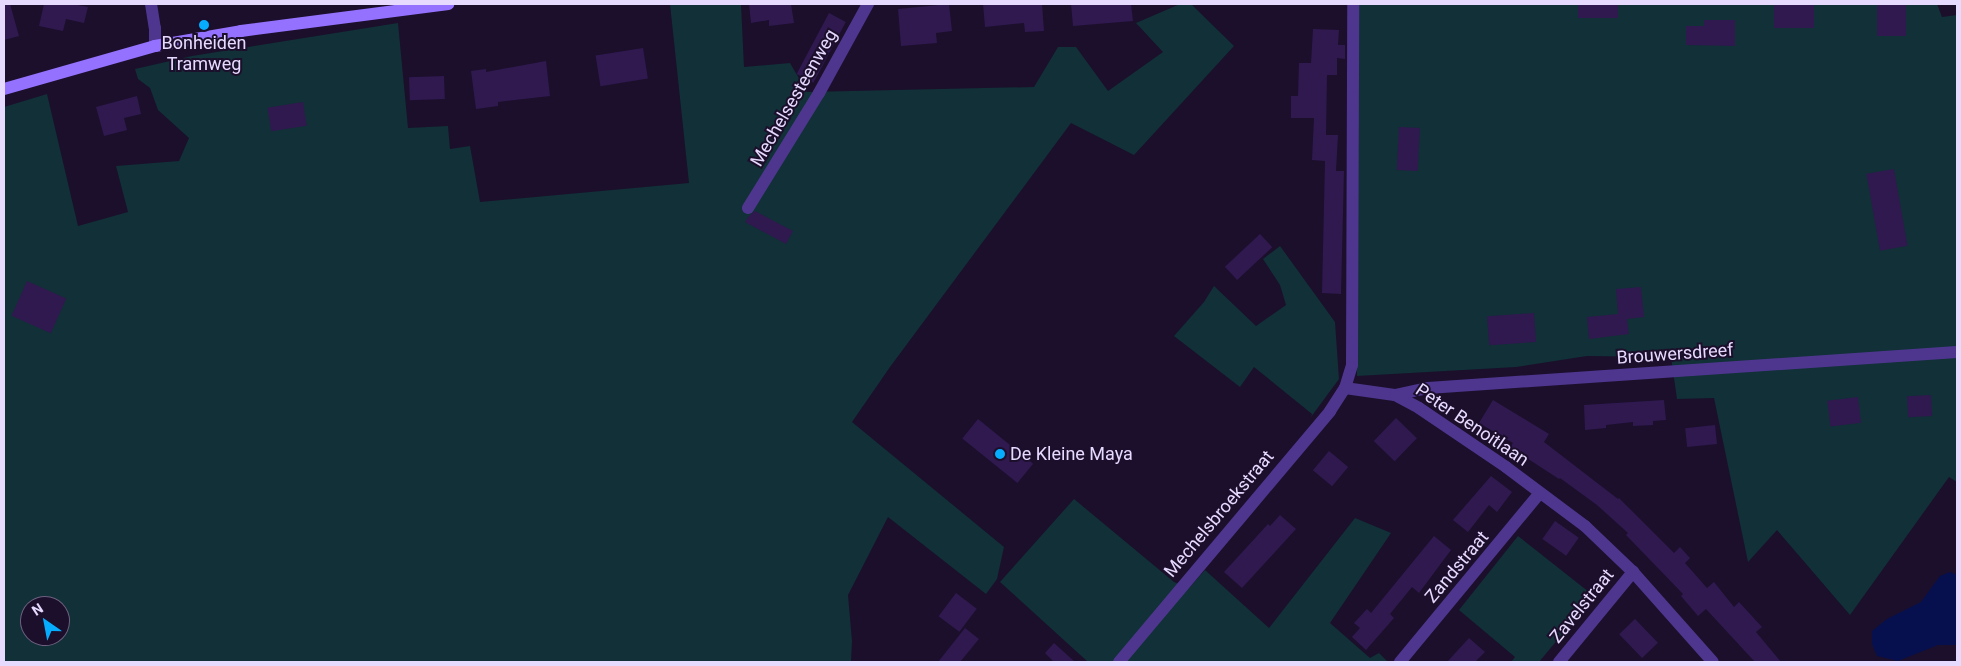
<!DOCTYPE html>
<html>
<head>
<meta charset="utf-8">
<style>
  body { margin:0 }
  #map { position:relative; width:1961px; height:666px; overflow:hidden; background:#1b0f2c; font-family:Roboto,sans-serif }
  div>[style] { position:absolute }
  .green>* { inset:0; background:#113037 }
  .water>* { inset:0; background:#06104e }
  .building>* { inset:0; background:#30194f; transform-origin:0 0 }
  .street>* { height:12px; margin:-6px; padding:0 6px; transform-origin:6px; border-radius:6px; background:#4e368f }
  .secondary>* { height:12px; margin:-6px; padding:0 6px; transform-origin:6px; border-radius:6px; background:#9571ff }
  .dots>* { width:14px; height:14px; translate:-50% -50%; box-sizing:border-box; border:2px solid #1b0f2c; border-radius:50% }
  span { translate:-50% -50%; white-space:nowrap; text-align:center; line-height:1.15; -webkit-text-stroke:4px #1b0f2c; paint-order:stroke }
  .poi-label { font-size:18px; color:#e7daff }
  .left { translate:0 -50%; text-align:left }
  .street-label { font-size:18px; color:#e7daff }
  .frame { position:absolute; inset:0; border:5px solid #e7daff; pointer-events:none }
  .north { position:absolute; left:20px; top:596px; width:50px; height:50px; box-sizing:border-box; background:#1b0f2c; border:1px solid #6d6080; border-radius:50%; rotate:327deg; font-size:14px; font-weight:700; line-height:20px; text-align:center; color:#e7daff }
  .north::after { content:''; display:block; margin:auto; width:18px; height:22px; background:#06adff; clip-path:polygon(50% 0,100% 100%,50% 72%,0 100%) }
</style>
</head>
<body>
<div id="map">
  <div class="green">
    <i style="clip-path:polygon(evenodd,670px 4px,741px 4px,744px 67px,790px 63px,807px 92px,1034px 87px,1058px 47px,1076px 47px,1108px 91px,1163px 52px,1136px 23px,1180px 4px,1191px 4px,1234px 46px,1134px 155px,1071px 123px,890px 367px,852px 422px,1004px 547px,997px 579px,986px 594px,888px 517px,848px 595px,852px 641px,851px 662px,4px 662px,4px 107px,47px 94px,78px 226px,128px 212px,116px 166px,179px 161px,189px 138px,158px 110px,150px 88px,138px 79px,135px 69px,192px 56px,398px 23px,408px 128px,448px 126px,450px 149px,470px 146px,480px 202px,689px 183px,670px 4px,30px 606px,60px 606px,60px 636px,30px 636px,30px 606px)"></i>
    <i style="clip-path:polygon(1359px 4px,1937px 4px,1942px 17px,1957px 15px,1957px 482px,1949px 477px,1850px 615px,1777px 530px,1748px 562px,1714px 398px,1677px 399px,1671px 357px,1587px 356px,1516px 367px,1357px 376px)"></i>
    <i style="clip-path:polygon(1280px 246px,1335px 322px,1339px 379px,1311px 417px,1312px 414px,1254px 367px,1240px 387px,1174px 336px,1204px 302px,1214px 286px,1256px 326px,1286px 305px,1280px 285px,1263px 259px)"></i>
    <i style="clip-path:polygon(1074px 499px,1174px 582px,1189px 588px,1205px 570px,1269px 628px,1355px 518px,1391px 533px,1330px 623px,1370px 658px,1379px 653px,1388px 662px,1088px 662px,1000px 582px)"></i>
    <i style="clip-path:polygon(1518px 536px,1594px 596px,1539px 662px,1511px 662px,1515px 657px,1459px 610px)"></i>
  </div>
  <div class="water">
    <i style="clip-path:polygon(1950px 572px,1957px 575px,1957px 645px,1938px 645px,1898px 661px,1877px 656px,1872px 644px,1872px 631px,1887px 619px,1921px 602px,1940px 576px)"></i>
  </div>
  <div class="building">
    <i style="clip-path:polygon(4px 4px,10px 4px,19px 36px,4px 40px)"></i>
    <i style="clip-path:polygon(44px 4px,72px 4px,88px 7px,84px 23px,66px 19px,63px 31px,39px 26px)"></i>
    <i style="clip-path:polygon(749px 4px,791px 4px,794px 23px,769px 26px,769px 20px,751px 23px)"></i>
    <i style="clip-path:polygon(949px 4px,952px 31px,936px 33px,937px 43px,901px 46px,898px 9px)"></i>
    <i style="clip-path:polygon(983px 4px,1042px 4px,1044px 31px,1025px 32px,1024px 23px,985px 27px)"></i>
    <i style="clip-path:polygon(1071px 4px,1131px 4px,1133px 21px,1073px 26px)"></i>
    <i style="left:1578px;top:4px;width:40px;height:14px"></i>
    <i style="left:1774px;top:4px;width:40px;height:24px"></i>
    <i style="left:1906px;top:5px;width:31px;height:29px;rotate:90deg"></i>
    <i style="left:829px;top:13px;width:19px;height:69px;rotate:28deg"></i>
    <i style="clip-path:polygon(1704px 20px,1735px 20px,1735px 46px,1686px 45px,1686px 26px,1704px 26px)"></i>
    <i style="clip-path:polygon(1313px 29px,1339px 30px,1338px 45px,1345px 45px,1345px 59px,1337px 58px,1337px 75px,1327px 75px,1326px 135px,1338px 135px,1336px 171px,1344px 171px,1341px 294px,1322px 293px,1325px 161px,1312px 160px,1314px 118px,1291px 118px,1291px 96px,1298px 96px,1299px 63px,1311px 63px)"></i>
    <i style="left:643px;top:48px;width:31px;height:48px;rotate:81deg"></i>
    <i style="clip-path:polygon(546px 61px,550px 96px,498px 102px,498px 106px,476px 109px,471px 71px,486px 69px,486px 72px)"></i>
    <i style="left:444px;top:76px;width:23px;height:35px;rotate:88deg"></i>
    <i style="clip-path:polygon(137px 96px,141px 114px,124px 118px,127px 130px,104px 136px,96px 107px)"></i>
    <i style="left:303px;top:102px;width:24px;height:36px;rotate:81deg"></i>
    <i style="left:1399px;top:127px;width:21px;height:43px;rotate:3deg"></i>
    <i style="left:1894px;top:169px;width:78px;height:28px;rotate:80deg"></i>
    <i style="clip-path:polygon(755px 211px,793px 231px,786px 244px,745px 222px,749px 216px)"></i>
    <i style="left:1260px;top:234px;width:18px;height:48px;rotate:47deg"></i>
    <i style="left:27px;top:281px;width:43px;height:38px;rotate:24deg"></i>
    <i style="clip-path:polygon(1641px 287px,1644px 317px,1627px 319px,1629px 334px,1589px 339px,1587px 317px,1618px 314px,1616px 289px)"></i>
    <i style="left:1534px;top:313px;width:29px;height:47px;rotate:86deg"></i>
    <i style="left:1931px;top:395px;width:21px;height:24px;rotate:87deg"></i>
    <i style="left:1858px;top:397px;width:26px;height:31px;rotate:83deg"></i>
    <i style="clip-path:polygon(1493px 400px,1549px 434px,1544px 442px,1618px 499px,1619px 498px,1674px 553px,1680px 547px,1690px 558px,1685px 563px,1707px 588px,1714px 582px,1734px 607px,1739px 602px,1762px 627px,1756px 632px,1781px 662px,1755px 662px,1706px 609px,1698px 616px,1681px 596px,1683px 594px,1626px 535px,1628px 533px,1597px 505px,1560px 478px,1559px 479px,1510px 447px,1513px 443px,1479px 423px)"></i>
    <i style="clip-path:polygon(1664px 400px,1666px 420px,1653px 421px,1653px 425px,1633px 426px,1633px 422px,1606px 425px,1606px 428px,1585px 430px,1584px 405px)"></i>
    <i style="left:1396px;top:418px;width:29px;height:32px;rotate:44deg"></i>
    <i style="left:978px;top:419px;width:71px;height:25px;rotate:39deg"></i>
    <i style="left:1715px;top:425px;width:19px;height:30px;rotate:84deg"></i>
    <i style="left:1329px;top:451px;width:25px;height:25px;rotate:40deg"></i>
    <i style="clip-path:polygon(1491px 476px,1512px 492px,1497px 512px,1489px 505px,1468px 532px,1453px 520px)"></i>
    <i style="clip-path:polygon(1280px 515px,1296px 529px,1242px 588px,1224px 572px,1268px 524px,1270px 526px)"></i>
    <i style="left:1555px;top:521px;width:29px;height:22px;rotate:35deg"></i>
    <i style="clip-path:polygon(1434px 536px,1451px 550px,1419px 593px,1412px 587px,1390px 614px,1394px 618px,1366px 650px,1352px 637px,1360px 628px,1354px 623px,1367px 609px,1371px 613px)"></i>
    <i style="left:956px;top:593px;width:26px;height:29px;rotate:37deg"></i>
    <i style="left:1635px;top:619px;width:33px;height:22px;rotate:46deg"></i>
    <i style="clip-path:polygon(965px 628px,979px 639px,960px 662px,938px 662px)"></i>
    <i style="clip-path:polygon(1469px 638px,1485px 652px,1475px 662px,1447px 662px)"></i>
    <i style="clip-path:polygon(1054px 643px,1075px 662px,1054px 662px,1045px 653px)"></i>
  </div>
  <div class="street">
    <i style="left:151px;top:4px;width:24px;rotate:81deg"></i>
    <i style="left:155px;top:28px;width:18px;rotate:90deg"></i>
    <i style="left:748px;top:208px;width:135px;rotate:-58.3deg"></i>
    <i style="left:819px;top:93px;width:102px;rotate:-61.2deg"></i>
    <i style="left:1345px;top:388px;width:50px;rotate:8deg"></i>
    <i style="left:1395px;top:395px;width:27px;rotate:28deg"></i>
    <i style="left:1419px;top:408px;width:105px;rotate:34.1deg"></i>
    <i style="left:1506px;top:467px;width:99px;rotate:36.8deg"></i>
    <i style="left:1585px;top:526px;width:66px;rotate:43.8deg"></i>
    <i style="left:1633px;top:572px;width:120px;rotate:48.4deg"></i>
    <i style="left:1395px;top:395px;width:34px;rotate:-12deg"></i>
    <i style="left:1428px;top:388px;width:530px;rotate:-3.89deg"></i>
    <i style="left:1119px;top:662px;width:328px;rotate:-49.9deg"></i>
    <i style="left:1330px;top:411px;width:27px;rotate:-57deg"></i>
    <i style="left:1345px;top:388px;width:24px;rotate:-73deg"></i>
    <i style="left:1352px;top:365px;width:361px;rotate:-89.8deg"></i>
    <i style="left:1400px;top:662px;width:219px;rotate:-50.4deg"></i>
    <i style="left:1559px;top:662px;width:117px;rotate:-50.6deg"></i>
  </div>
  <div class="secondary">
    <i style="left:4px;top:89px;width:157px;rotate:-15.9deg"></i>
    <i style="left:155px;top:46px;width:87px;rotate:-9.9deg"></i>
    <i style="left:241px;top:31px;width:209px;rotate:-7.4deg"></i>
  </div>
  <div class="dots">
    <i style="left:204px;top:25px;background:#06adff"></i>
    <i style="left:1000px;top:454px;background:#06adff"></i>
  </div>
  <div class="poi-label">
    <span style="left:204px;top:54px">Bonheiden<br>Tramweg</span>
    <span class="left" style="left:1010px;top:454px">De Kleine Maya</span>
  </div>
  <div class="street-label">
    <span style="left:794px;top:98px;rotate:-60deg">Mechelsesteenweg</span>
    <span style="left:1675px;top:354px;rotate:-4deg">Brouwersdreef</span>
    <span style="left:1472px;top:425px;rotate:34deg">Peter Benoitlaan</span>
    <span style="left:1219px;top:514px;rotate:-50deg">Mechelsbroekstraat</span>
    <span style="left:1457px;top:567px;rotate:-50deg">Zandstraat</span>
    <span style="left:1582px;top:606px;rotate:-51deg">Zavelstraat</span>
  </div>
  <div class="frame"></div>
  <div class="north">N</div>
</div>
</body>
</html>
